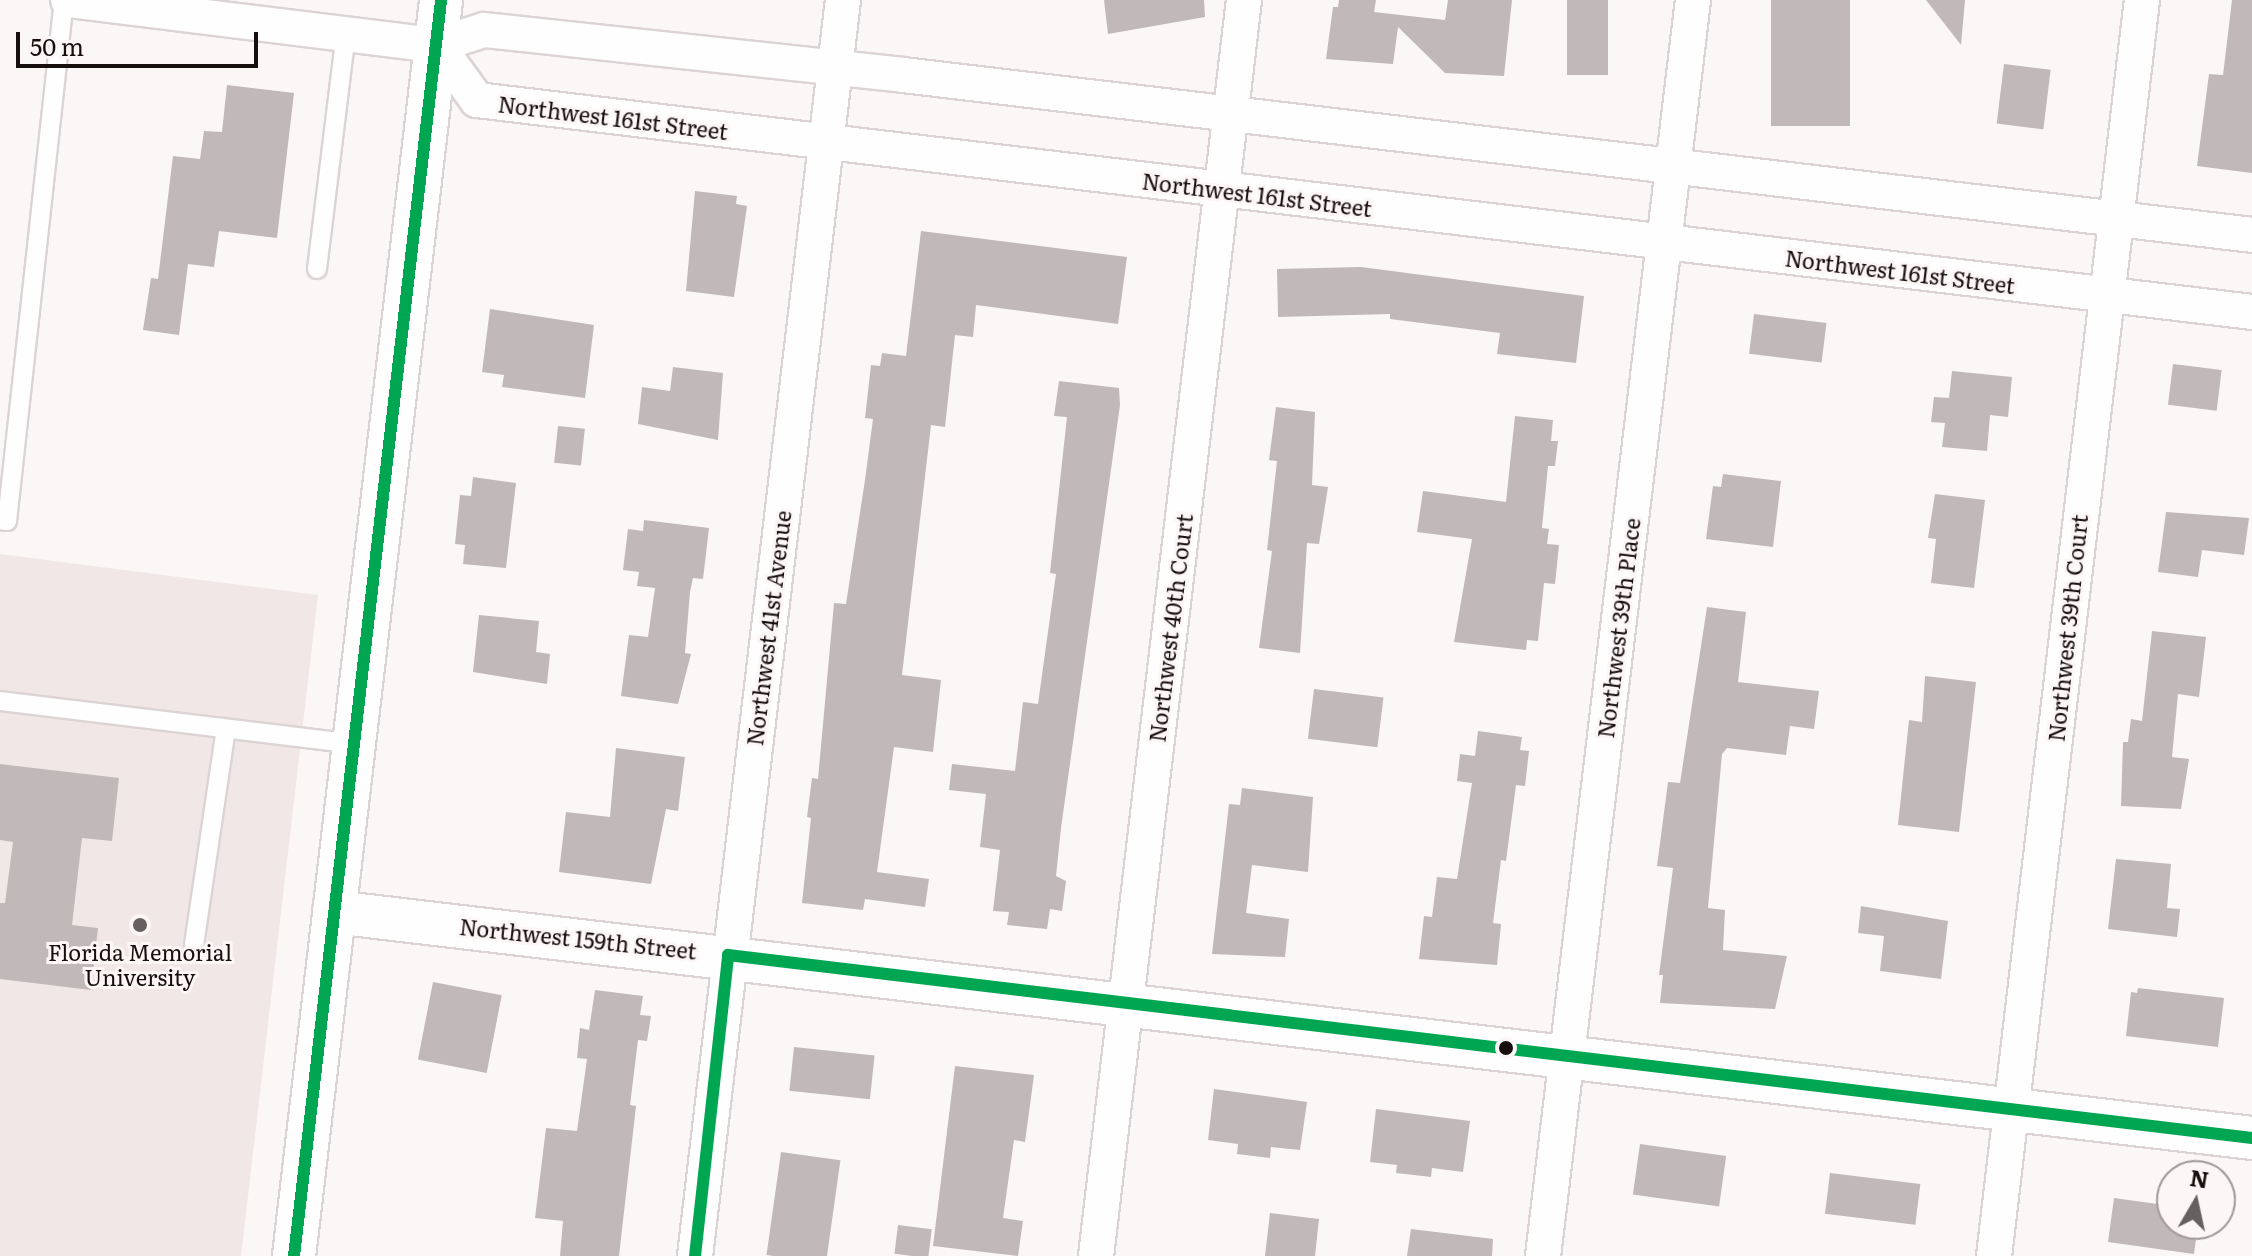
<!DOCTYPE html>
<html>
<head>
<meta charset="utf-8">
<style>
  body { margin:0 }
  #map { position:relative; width:2252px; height:1256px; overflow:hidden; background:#fbf7f7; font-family:Literata,serif }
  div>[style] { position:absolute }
  .built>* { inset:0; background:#f1e7e7 }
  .building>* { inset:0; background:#c0b8b9; transform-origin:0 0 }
  .roads { filter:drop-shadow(2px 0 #dcd4d4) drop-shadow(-2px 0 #dcd4d4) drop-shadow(0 2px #dcd4d4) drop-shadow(0 -2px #dcd4d4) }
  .service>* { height:18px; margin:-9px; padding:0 9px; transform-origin:9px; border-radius:9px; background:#fefefe }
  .minor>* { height:34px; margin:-17px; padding:0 17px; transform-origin:17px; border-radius:17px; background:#fefefe }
  .tertiary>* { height:42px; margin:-21px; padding:0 21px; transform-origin:21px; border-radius:21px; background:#fefefe }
  .bus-1>* { height:12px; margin:-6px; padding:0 6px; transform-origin:6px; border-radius:6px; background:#00a651 }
  .dots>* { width:22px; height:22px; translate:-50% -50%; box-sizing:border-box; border:4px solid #fcf6f6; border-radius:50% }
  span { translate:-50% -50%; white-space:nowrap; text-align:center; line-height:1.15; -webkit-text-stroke:6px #fcf6f6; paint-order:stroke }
  .street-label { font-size:22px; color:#170e0e }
  .poi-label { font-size:22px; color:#170e0e }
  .north { position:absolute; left:2156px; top:1160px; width:80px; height:80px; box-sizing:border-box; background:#fcf6f6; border:2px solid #a09999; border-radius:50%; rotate:9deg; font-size:22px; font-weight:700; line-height:32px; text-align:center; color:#170e0e }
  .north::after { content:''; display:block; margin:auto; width:28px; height:36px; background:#676060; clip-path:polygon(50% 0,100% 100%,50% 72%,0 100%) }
  .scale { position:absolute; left:16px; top:32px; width:242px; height:36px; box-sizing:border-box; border:4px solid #170e0e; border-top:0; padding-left:10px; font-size:24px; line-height:28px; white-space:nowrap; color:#170e0e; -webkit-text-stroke:6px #fcf6f6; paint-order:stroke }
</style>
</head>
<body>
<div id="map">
  <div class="built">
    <i style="clip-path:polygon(0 554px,318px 595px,241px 1256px,0 1256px)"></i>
  </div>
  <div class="building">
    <i style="clip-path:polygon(1104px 0,1204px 0,1205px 17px,1108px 34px)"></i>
    <i style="clip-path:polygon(1339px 0,1376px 0,1374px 12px,1445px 20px,1448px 0,1512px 0,1504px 76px,1445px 73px,1398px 27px,1393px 64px,1326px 59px,1333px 7px,1338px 7px)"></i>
    <i style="left:1567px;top:0;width:41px;height:75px"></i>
    <i style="left:1771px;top:0;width:79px;height:126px"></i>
    <i style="clip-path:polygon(1926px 0,1965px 0,1961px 45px)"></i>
    <i style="clip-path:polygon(2232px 0,2252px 0,2252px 173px,2197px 166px,2209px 74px,2223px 75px)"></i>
    <i style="left:2004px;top:64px;width:47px;height:60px;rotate:7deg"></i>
    <i style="clip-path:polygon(227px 85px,294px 93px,277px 238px,219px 231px,214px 267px,188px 264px,179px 335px,143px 330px,151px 278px,158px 279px,173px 156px,200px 159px,204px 131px,222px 132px)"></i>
    <i style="clip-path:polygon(695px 191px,737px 196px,736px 204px,747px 206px,734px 297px,686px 291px)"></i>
    <i style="clip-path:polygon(921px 231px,1127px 257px,1118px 324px,976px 305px,973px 337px,955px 335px,945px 427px,931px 425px,902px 675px,941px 680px,933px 752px,894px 747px,877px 872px,929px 879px,925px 907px,865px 899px,863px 910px,802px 903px,811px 818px,807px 817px,812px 778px,818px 779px,834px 603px,846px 604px,865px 480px,873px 419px,865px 418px,871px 365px,880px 366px,882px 353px,906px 356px)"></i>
    <i style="clip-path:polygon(1361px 267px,1584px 296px,1576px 363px,1497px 354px,1500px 333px,1390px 319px,1390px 314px,1278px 317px,1277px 269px)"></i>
    <i style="clip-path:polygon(490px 309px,594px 325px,585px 398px,502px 387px,504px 375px,482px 372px)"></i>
    <i style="left:1754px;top:314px;width:73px;height:40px;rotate:7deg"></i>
    <i style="left:2173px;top:364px;width:49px;height:41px;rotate:7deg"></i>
    <i style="clip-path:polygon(673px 367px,723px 373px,718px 440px,638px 424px,642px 387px,670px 391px)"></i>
    <i style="clip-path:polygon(1952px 371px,2012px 377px,2008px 417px,1990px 415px,1987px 451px,1942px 447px,1945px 423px,1931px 422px,1934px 397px,1949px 398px)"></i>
    <i style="clip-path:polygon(1059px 381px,1119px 388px,1120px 405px,1061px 828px,1056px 876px,1066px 881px,1062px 911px,1050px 909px,1047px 929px,1007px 925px,1009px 912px,993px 911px,1000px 850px,980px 847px,986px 794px,949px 790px,952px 764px,1015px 771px,1023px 702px,1038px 704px,1056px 574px,1050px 573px,1067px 417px,1054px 416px)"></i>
    <i style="clip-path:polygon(1276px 407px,1315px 412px,1312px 485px,1328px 487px,1319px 544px,1307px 543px,1300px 653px,1259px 648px,1272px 551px,1267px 550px,1277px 461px,1269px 460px)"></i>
    <i style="clip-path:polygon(1515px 416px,1553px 420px,1551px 441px,1558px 441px,1555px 466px,1548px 466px,1542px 528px,1549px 529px,1547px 544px,1559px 545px,1555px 584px,1544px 583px,1538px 641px,1527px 640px,1526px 650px,1454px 642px,1472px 539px,1417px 532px,1423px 491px,1506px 502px)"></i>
    <i style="left:558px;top:426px;width:27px;height:37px;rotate:6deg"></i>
    <i style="clip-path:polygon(1723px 474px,1781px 481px,1773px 547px,1706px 539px,1713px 486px,1721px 487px)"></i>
    <i style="clip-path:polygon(473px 477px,516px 483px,506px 568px,463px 564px,465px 545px,455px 544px,460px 495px,471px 496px)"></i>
    <i style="clip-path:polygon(1935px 494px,1985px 500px,1974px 588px,1931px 583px,1936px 539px,1928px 538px)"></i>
    <i style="clip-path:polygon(2166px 512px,2249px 518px,2244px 555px,2202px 550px,2198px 577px,2158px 572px)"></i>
    <i style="clip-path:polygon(644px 520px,709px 528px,703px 579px,693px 578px,690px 592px,685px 653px,691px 654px,678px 704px,621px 696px,629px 635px,648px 637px,655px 588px,637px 586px,639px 572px,623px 570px,628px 529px,643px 531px)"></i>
    <i style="clip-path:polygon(1707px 607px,1746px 612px,1738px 682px,1819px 691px,1814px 729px,1790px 726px,1786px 755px,1727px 748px,1722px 754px,1708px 908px,1725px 910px,1723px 950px,1787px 956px,1775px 1009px,1660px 1003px,1663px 975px,1659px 975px,1673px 868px,1657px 866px,1668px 782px,1680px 783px)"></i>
    <i style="clip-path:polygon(479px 615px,539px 621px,536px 652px,550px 654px,547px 684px,473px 672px)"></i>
    <i style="clip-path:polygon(2152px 631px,2206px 637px,2199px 697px,2178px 694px,2172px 757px,2189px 759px,2181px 809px,2121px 806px,2123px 742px,2128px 742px,2131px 719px,2142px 721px)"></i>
    <i style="clip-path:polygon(1925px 676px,1976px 682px,1959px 832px,1898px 825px,1909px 720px,1922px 722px)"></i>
    <i style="left:1314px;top:689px;width:70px;height:50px;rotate:7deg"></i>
    <i style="clip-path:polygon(1478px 731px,1522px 737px,1520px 750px,1529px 751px,1525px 786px,1516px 785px,1506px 861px,1501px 860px,1493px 923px,1501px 924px,1497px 965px,1419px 959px,1424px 916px,1432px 917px,1437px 877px,1457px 879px,1472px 783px,1457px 781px,1460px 754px,1475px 756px)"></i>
    <i style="clip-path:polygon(616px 748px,685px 757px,678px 811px,666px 809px,651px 884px,559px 872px,566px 812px,610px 817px)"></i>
    <i style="clip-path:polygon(0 764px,119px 778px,112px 841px,82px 838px,72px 925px,98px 928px,91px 990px,0 979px,0 903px,5px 903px,13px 842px,0 840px)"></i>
    <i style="clip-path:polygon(1242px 788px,1313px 797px,1308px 872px,1252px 865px,1246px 913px,1289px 919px,1285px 957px,1212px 954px,1229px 804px,1240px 805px)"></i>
    <i style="clip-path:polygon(2116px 859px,2171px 864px,2167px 908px,2180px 909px,2177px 937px,2108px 929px)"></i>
    <i style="clip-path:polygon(1861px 906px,1948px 921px,1941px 979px,1880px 971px,1884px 936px,1858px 933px)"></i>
    <i style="left:433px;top:982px;width:70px;height:79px;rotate:11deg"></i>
    <i style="clip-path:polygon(2138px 988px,2224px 998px,2218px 1047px,2126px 1036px,2131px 992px,2137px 993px)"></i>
    <i style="clip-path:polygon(595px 990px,643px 996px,640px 1015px,651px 1016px,647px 1041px,638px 1040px,630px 1105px,636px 1106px,619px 1256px,560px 1256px,563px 1221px,535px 1218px,546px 1128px,577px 1131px,587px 1059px,577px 1058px,580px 1028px,589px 1030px)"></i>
    <i style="left:794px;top:1047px;width:81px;height:44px;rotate:6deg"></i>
    <i style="clip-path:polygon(955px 1066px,1034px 1075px,1025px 1142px,1014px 1140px,1003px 1218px,1023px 1221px,1018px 1256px,933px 1246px)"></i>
    <i style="clip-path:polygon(1214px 1089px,1307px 1102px,1300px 1150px,1271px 1147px,1270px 1158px,1237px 1154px,1238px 1144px,1208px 1140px)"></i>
    <i style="clip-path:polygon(1376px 1109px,1470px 1121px,1463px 1172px,1432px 1168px,1431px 1177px,1396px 1173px,1397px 1165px,1370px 1162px)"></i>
    <i style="left:1640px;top:1144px;width:87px;height:51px;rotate:8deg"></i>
    <i style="left:781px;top:1152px;width:60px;height:104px;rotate:8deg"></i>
    <i style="left:1830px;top:1173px;width:91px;height:41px;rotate:7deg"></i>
    <i style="clip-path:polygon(2114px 1198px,2172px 1206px,2172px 1224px,2198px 1224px,2194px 1254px,2108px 1242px)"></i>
    <i style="clip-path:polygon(1270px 1213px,1319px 1219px,1315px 1256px,1265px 1256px)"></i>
    <i style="left:898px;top:1225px;width:34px;height:29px;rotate:7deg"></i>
    <i style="clip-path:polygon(1411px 1229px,1493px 1239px,1492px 1256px,1407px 1256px)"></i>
  </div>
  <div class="roads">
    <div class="service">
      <i style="left:317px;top:269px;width:238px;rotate:-83deg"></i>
      <i style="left:0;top:520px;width:7px;rotate:8deg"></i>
      <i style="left:7px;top:521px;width:524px;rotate:-83.76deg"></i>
      <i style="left:0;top:701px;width:357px;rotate:6.9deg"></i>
      <i style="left:194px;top:945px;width:218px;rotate:-81.6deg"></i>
    </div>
    <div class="minor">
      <i style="left:68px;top:0;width:372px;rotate:7deg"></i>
      <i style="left:437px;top:45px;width:49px;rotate:-17.7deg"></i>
      <i style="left:484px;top:30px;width:421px;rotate:6.1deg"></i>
      <i style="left:903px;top:75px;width:1358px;rotate:6.76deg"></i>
      <i style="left:437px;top:45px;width:68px;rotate:54deg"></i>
      <i style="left:477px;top:100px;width:1788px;rotate:6.81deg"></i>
      <i style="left:695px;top:1256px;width:1265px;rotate:-83.28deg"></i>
      <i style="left:1096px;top:1256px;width:1265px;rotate:-83.28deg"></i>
      <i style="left:1543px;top:1256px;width:1265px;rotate:-83.19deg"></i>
      <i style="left:1994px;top:1256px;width:1265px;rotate:-83.28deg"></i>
    </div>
    <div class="tertiary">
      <i style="left:334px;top:912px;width:1931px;rotate:6.72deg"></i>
      <i style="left:294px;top:1256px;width:1265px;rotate:-83.32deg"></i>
    </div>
  </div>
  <div class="bus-1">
    <i style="left:294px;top:1256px;width:1265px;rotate:-83.32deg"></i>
    <i style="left:695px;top:1256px;width:303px;rotate:-83.7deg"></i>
    <i style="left:728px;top:955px;width:1535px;rotate:6.85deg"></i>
  </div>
  <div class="dots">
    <i style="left:140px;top:925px;background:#676060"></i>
    <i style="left:1506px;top:1048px;background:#170e0e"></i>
  </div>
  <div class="street-label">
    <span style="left:613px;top:117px;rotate:7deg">Northwest 161st Street</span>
    <span style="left:1257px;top:194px;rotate:7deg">Northwest 161st Street</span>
    <span style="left:1900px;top:271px;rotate:7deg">Northwest 161st Street</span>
    <span style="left:768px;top:628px;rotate:-83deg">Northwest 41st Avenue</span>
    <span style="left:1170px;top:628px;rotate:-83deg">Northwest 40th Court</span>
    <span style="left:1618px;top:628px;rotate:-83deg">Northwest 39th Place</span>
    <span style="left:2067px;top:628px;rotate:-84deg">Northwest 39th Court</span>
    <span style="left:578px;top:938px;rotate:6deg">Northwest 159th Street</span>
  </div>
  <div class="poi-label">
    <span style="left:140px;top:964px">Florida Memorial<br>University</span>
  </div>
  <div class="north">N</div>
  <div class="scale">50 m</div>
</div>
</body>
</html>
